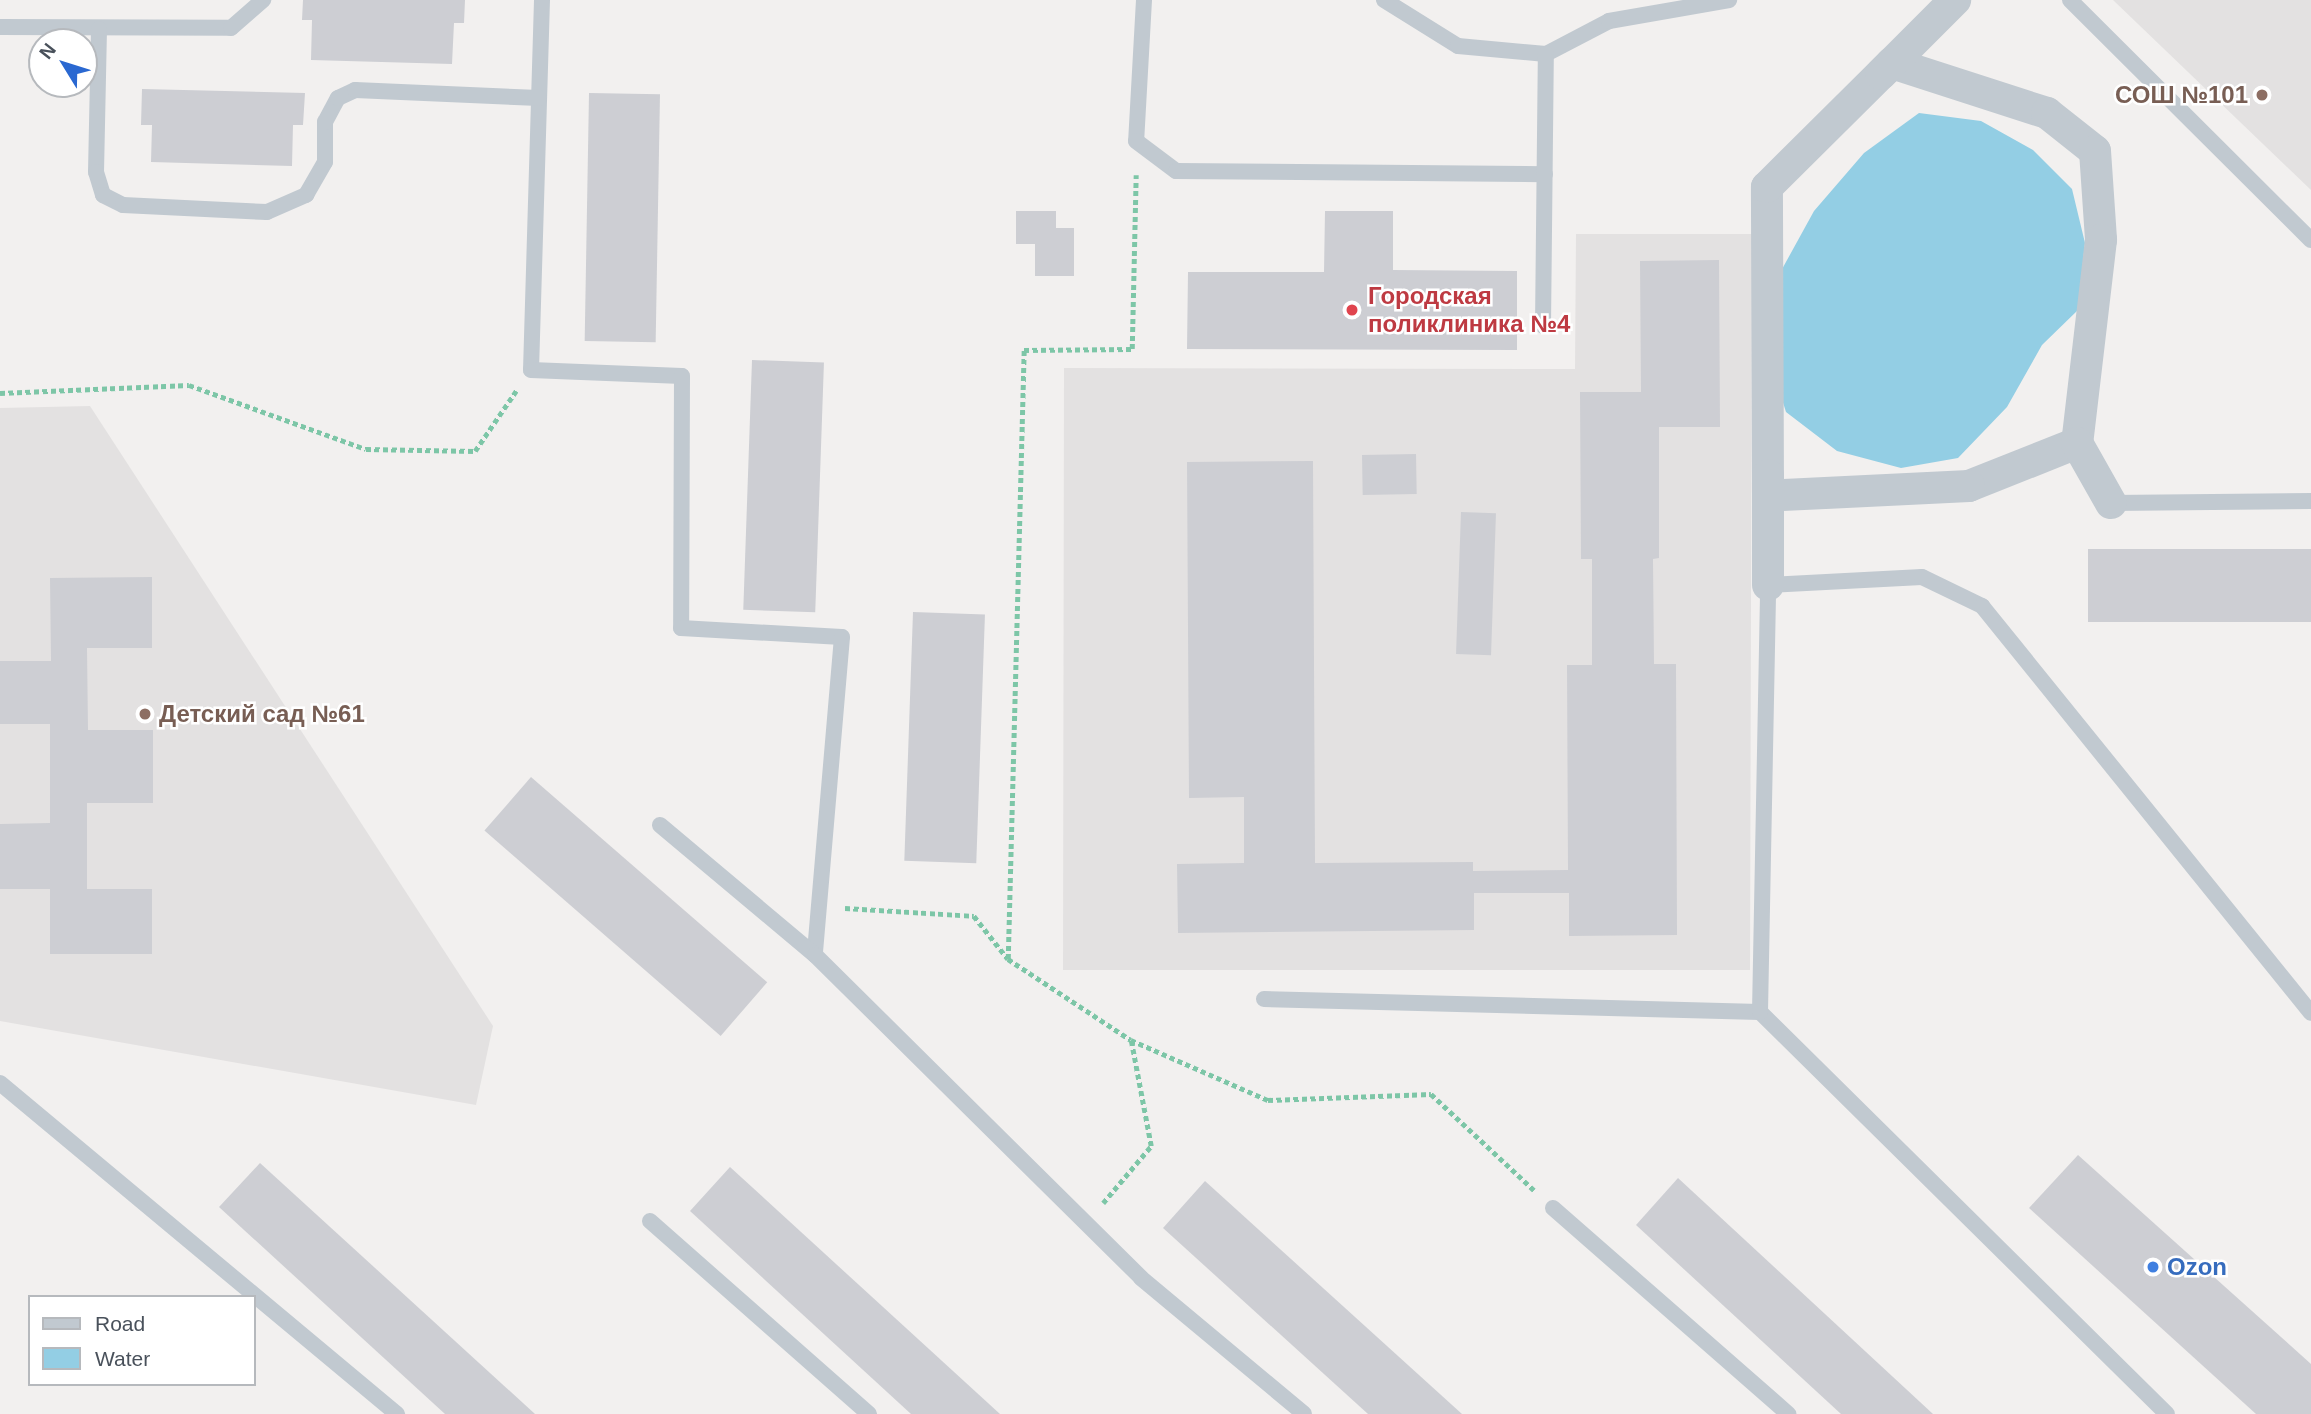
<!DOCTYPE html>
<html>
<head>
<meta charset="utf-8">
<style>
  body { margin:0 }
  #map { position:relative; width:2311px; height:1414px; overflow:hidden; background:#f2f0ef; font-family:Arial,sans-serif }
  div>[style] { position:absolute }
  .education>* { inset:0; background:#e3e1e1 }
  .water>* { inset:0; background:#93cee4 }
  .building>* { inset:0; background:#cdced3; transform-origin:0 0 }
  .path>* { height:4.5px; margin-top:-2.25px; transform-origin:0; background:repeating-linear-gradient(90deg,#7dc6a7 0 5px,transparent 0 8.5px) }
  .lane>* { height:16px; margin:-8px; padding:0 8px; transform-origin:8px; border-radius:8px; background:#c1c9d0 }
  .street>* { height:32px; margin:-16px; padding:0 16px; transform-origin:16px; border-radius:16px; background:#c1c9d0 }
  .dots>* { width:19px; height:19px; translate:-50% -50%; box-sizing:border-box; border:4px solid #fff; border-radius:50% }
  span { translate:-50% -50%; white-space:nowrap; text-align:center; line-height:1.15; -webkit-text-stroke:5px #fff; paint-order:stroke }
  .education-label { font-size:24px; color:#785e54; font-weight:700 }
  .right { translate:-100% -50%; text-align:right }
  .left { translate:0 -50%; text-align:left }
  .health-label { font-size:24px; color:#be3a42; font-weight:700 }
  .shop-label { font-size:24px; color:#366cbe; font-weight:700 }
  .legend { position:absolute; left:28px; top:1295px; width:228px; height:91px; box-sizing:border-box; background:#fff; border:2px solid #b6b9bd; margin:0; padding:9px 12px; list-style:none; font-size:21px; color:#49515b }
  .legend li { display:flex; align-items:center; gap:14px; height:35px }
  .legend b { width:35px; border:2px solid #b6b9bd }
  .north { position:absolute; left:28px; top:28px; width:70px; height:70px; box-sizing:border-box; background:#fff; border:2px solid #b6b9bd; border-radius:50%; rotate:308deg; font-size:19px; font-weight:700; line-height:28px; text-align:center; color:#49515b }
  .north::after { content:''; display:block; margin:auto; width:24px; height:32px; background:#2a68d1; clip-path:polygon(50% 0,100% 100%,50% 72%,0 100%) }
</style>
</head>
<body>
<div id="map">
  <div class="education">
    <i style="clip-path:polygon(2113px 0,2311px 0,2311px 190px)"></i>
    <i style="clip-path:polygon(1576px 234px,1752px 234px,1750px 970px,1063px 970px,1064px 368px,1575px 369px)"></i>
    <i style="clip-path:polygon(90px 406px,493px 1026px,476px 1105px,0 1021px,0 408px)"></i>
  </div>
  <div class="water">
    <i style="clip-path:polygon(1919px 113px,1981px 121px,2033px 150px,2072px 189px,2085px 243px,2078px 310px,2042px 345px,2007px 407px,1958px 458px,1901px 468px,1837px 451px,1786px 412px,1767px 352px,1781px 271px,1814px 211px,1864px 153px)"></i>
  </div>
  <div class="building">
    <i style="clip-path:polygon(303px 0,465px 0,464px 23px,454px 23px,452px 64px,311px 60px,312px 20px,302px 20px)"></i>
    <i style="clip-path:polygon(142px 89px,305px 93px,303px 125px,293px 125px,292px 166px,151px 162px,152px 125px,141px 125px)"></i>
    <i style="left:589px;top:93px;width:71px;height:248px;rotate:1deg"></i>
    <i style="clip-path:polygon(1016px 211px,1056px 211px,1056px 228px,1074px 228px,1074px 276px,1035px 276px,1035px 244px,1016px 244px)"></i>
    <i style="clip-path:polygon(1325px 211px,1393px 211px,1393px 270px,1517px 271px,1517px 350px,1187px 349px,1188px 272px,1324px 272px)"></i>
    <i style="clip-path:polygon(1719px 260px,1720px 427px,1659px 427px,1659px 558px,1653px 559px,1654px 664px,1676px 664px,1677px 935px,1569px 936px,1569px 893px,1474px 893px,1474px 930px,1178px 933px,1177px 864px,1244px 863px,1244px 797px,1189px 798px,1187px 462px,1313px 461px,1315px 863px,1473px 862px,1473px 871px,1568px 870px,1567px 665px,1592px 665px,1592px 559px,1581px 559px,1580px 392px,1641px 392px,1640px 261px)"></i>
    <i style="left:752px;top:360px;width:72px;height:250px;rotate:2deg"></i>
    <i style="left:1416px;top:454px;width:40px;height:54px;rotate:89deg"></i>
    <i style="left:1461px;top:512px;width:35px;height:142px;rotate:2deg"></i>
    <i style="left:2088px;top:549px;width:223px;height:73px"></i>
    <i style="clip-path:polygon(152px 577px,152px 648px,87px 648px,88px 730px,153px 730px,153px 803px,87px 803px,87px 889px,152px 889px,152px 954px,50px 954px,50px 889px,0 889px,0 824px,50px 823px,50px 724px,0 724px,0 661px,51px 661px,50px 578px)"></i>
    <i style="left:913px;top:612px;width:72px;height:249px;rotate:2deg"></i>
    <i style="left:531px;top:777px;width:313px;height:71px;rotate:41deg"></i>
    <i style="clip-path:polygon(2078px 1155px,2311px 1364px,2311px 1414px,2256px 1414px,2029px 1208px)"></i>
    <i style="clip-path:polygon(260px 1163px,535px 1414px,445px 1414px,219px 1207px)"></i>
    <i style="clip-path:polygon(730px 1167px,1000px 1414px,911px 1414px,690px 1211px)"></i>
    <i style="clip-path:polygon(1678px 1178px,1933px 1414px,1841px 1414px,1636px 1225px)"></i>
    <i style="clip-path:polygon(1205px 1181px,1462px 1414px,1368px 1414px,1163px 1228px)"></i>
  </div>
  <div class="path">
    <i style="left:0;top:393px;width:189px;rotate:-2.4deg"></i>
    <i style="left:189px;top:385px;width:188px;rotate:19.9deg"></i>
    <i style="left:366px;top:449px;width:109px;rotate:1.1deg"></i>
    <i style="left:475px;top:451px;width:73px;rotate:-55.7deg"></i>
    <i style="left:845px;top:908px;width:129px;rotate:3.5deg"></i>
    <i style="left:974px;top:916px;width:55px;rotate:51.7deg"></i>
    <i style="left:1008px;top:959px;width:147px;rotate:33.4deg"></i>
    <i style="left:1008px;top:959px;width:609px;rotate:-88.5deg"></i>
    <i style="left:1024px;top:350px;width:108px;rotate:-0.5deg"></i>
    <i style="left:1132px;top:349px;width:174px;rotate:-88.7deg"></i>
    <i style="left:1103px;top:1203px;width:75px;rotate:-49.9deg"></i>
    <i style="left:1151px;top:1146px;width:108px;rotate:-100.7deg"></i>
    <i style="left:1131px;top:1040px;width:150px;rotate:23.7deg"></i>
    <i style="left:1268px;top:1100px;width:163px;rotate:-2.1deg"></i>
    <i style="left:1431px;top:1094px;width:141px;rotate:43deg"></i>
  </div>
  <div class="lane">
    <i style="left:542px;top:0;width:370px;rotate:91.7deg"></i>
    <i style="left:531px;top:370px;width:151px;rotate:2.3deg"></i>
    <i style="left:682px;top:376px;width:252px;rotate:90.2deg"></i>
    <i style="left:681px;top:628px;width:161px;rotate:3.2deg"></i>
    <i style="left:842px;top:637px;width:319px;rotate:94.9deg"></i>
    <i style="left:1144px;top:0;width:141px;rotate:93.2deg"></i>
    <i style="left:1136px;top:141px;width:50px;rotate:36.9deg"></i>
    <i style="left:1176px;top:171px;width:369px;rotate:0.5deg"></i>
    <i style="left:1384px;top:0;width:87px;rotate:31.9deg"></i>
    <i style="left:1458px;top:46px;width:88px;rotate:5.2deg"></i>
    <i style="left:1546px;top:54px;width:71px;rotate:-27.6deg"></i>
    <i style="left:1609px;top:21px;width:122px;rotate:-9.9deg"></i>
    <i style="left:2070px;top:0;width:340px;rotate:44.9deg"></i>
    <i style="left:0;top:27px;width:231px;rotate:0.2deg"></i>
    <i style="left:231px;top:28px;width:43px;rotate:-41.2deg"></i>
    <i style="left:99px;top:29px;width:143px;rotate:91.2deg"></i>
    <i style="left:96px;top:172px;width:24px;rotate:73deg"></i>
    <i style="left:103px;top:195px;width:22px;rotate:27deg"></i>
    <i style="left:123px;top:205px;width:144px;rotate:2.8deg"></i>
    <i style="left:267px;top:212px;width:43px;rotate:-23.6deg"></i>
    <i style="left:306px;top:195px;width:38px;rotate:-60deg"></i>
    <i style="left:325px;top:162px;width:40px;rotate:-90deg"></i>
    <i style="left:325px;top:122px;width:27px;rotate:-62deg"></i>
    <i style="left:338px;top:98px;width:19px;rotate:-25deg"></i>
    <i style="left:355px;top:90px;width:184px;rotate:2.5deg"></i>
    <i style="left:1543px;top:326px;width:272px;rotate:-89.4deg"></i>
    <i style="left:2111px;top:503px;width:200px;rotate:-0.6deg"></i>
    <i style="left:660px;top:825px;width:202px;rotate:40deg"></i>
    <i style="left:815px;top:955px;width:459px;rotate:44.7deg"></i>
    <i style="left:1141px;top:1278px;width:212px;rotate:39.8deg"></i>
    <i style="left:1264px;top:999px;width:496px;rotate:1.5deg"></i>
    <i style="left:1760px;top:1012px;width:572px;rotate:44.65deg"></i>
    <i style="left:1760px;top:1012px;width:427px;rotate:-88.9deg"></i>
    <i style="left:1768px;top:585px;width:154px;rotate:-3deg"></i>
    <i style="left:1922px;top:577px;width:67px;rotate:25.8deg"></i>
    <i style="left:1982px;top:606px;width:523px;rotate:51.05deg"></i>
    <i style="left:0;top:1083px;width:517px;rotate:39.82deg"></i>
    <i style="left:1553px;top:1208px;width:313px;rotate:41.2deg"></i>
    <i style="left:650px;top:1221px;width:292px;rotate:41.4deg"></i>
  </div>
  <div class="street">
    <i style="left:1892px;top:63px;width:163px;rotate:17.9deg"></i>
    <i style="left:2047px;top:113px;width:61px;rotate:38.4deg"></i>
    <i style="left:2095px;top:151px;width:89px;rotate:86.1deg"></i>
    <i style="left:2101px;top:240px;width:204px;rotate:96.7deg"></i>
    <i style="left:2077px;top:443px;width:116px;rotate:158.3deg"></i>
    <i style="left:1969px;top:486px;width:201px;rotate:177.2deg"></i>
    <i style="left:1768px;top:496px;width:309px;rotate:-90.2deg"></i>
    <i style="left:1767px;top:187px;width:176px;rotate:-44.8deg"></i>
    <i style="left:1881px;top:74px;width:105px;rotate:-45deg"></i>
    <i style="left:2077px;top:443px;width:69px;rotate:60.5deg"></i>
    <i style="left:1768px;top:475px;width:110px;rotate:90deg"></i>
  </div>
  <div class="dots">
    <i style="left:2262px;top:95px;background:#8d6e63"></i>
    <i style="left:1352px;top:310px;background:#e0444e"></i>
    <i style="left:145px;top:714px;background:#8d6e63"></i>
    <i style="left:2153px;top:1267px;background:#3f7fe0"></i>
  </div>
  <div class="education-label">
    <span class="right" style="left:2248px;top:95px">СОШ №101</span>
    <span class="left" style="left:159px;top:714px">Детский сад №61</span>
  </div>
  <div class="health-label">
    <span class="left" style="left:1368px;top:310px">Городская<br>поликлиника №4</span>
  </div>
  <div class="shop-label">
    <span class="left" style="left:2167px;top:1267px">Ozon</span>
  </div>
  <ul class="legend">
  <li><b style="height:9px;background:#c1c9d0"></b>Road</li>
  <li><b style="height:19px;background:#93cee4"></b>Water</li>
  </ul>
  <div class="north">N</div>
</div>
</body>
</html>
